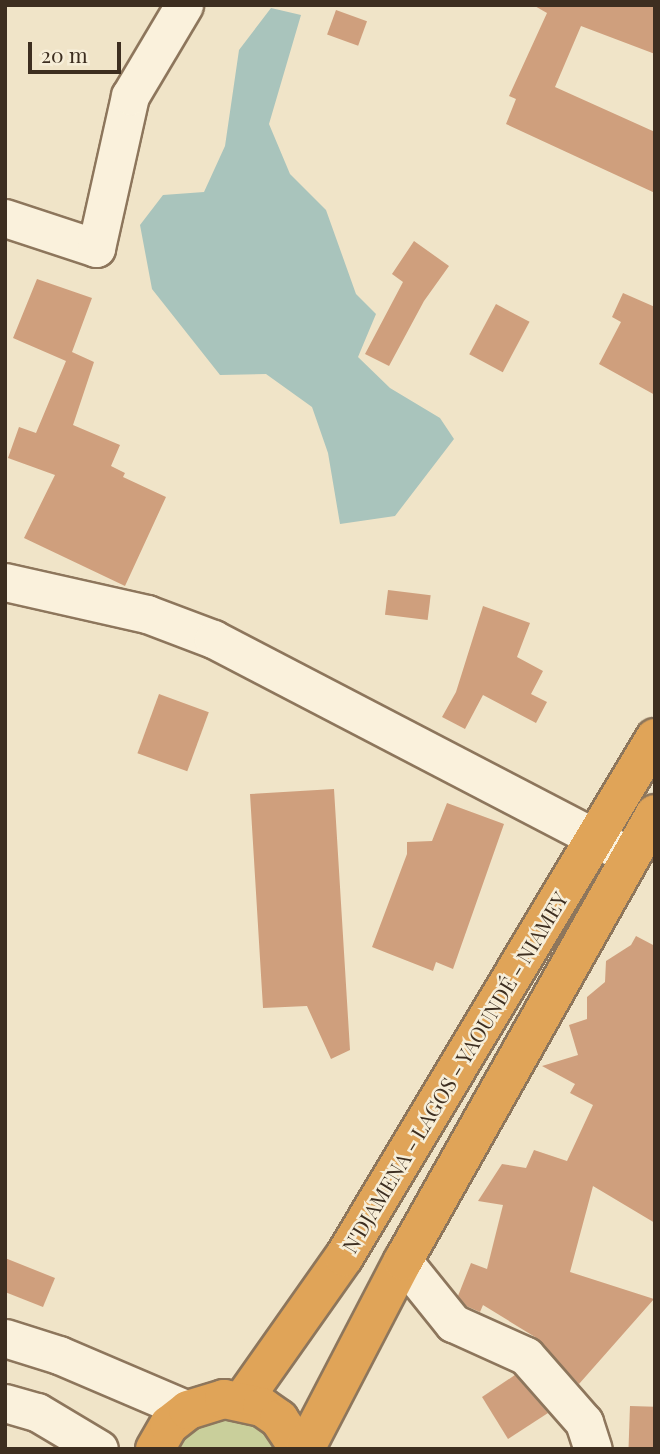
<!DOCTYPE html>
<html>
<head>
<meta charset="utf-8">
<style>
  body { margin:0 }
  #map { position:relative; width:660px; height:1454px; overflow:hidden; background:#f0e4c8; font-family:"Playfair Display",serif }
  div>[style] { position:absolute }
  .green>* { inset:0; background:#c9cf9b }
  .water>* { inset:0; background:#a9c4bc }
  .building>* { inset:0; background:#cf9f7d; transform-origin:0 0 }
  .roads { filter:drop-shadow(2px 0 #8d765c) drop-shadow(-2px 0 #8d765c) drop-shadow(0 2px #8d765c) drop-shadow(0 -2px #8d765c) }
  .minor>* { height:37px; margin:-18.5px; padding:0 18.5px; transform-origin:18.5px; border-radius:18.5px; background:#faf1dc }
  .highway>* { height:38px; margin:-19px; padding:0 19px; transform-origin:19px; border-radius:19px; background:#e0a458 }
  span { translate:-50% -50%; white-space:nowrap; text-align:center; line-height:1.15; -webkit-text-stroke:5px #f7eed8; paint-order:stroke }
  .street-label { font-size:21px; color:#3d2e20 }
  .frame { position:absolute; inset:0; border:7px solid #3d2e20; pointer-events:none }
  .scale { position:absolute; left:28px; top:42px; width:93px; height:32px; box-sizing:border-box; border:4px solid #3d2e20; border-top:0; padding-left:9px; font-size:21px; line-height:24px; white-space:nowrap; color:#3d2e20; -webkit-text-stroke:5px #f7eed8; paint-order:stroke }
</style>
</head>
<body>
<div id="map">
  <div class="green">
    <i style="clip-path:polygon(241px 1414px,286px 1449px,170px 1449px,198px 1420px)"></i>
  </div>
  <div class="water">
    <i style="clip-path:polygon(271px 8px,301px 15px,269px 124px,290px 174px,326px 210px,356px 294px,376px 314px,358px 357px,390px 388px,440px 418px,454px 439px,395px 516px,340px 524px,328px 453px,312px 407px,266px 374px,220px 375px,152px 289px,140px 225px,163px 195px,204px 192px,225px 146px,239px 50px)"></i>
  </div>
  <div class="building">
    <i style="clip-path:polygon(533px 5px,655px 5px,655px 54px,581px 26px,555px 87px,655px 132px,655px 193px,506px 124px,516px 99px,509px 96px,547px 13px)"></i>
    <i style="left:336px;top:10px;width:33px;height:26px;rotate:20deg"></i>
    <i style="clip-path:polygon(414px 241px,449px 266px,424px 301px,389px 366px,365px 354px,403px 282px,392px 274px)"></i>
    <i style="clip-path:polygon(37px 279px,92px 298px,72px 352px,94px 362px,73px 425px,120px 445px,111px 466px,125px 473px,123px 477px,166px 497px,125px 586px,24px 538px,55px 475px,8px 458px,19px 427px,36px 433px,66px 361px,13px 338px)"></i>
    <i style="clip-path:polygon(623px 293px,655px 307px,655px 395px,599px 364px,621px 322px,612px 317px)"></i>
    <i style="left:496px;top:304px;width:38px;height:57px;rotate:28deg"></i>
    <i style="left:388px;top:590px;width:43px;height:25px;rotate:7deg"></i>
    <i style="clip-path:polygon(483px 606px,530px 623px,517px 657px,543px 671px,531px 694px,547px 702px,536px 723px,483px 695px,465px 729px,442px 717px,456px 692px)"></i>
    <i style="left:159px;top:694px;width:53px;height:63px;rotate:20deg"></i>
    <i style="clip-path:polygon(334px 789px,350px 1050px,331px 1059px,307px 1006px,263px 1008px,250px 794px)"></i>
    <i style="clip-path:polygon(447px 803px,504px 824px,453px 969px,436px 962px,433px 971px,372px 947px,407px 854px,407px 842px,432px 841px)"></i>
    <i style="clip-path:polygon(636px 936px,655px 946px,655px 1223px,593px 1186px,570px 1272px,654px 1299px,579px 1384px,535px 1337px,483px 1305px,480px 1312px,466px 1306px,458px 1296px,471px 1263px,487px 1269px,503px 1205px,478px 1201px,502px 1164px,526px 1168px,534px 1150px,567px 1161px,593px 1105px,570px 1093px,575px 1084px,542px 1066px,578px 1055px,569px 1025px,587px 1019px,587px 997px,605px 982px,606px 961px,631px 945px)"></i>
    <i style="clip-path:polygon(5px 1258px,55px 1278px,43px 1307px,5px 1292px)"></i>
    <i style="clip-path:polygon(515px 1375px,548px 1413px,508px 1439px,482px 1397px)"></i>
    <i style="left:630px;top:1406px;width:25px;height:43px;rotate:2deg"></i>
  </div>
  <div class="roads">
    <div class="minor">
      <i style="left:5px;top:218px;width:96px;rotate:18.2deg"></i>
      <i style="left:96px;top:248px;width:156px;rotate:-77.4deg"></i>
      <i style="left:130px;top:96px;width:106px;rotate:-59.3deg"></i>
      <i style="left:5px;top:582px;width:146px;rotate:12.7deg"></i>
      <i style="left:147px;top:614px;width:71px;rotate:20.7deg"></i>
      <i style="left:213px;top:639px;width:462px;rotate:27.5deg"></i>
      <i style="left:403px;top:1261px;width:80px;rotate:51.1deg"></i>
      <i style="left:453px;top:1323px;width:80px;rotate:24.3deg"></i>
      <i style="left:526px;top:1356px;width:88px;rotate:48.7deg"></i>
      <i style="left:584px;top:1422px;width:28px;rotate:72deg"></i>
      <i style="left:5px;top:1338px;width:57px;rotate:17.5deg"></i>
      <i style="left:59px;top:1355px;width:140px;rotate:23.1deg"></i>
      <i style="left:5px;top:1403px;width:33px;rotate:16deg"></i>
      <i style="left:37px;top:1412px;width:72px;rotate:30.8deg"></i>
    </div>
    <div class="highway">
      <i style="left:243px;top:1400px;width:175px;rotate:-54.8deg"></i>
      <i style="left:344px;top:1257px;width:605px;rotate:-59.07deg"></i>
      <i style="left:155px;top:1449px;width:28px;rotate:-60deg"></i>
      <i style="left:169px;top:1425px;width:24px;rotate:-38deg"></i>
      <i style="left:188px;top:1410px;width:38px;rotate:-17deg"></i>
      <i style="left:224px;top:1399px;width:39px;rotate:12deg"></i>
      <i style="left:262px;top:1407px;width:21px;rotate:35deg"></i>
      <i style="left:279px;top:1419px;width:36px;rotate:56deg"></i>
      <i style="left:305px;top:1449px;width:212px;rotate:-62.5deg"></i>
      <i style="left:403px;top:1261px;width:513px;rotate:-60.59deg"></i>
    </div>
  </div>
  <div class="street-label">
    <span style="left:454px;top:1072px;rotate:-59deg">N'DJAMENA - LAGOS - YAOUNDÉ - NIAMEY</span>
  </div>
  <div class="frame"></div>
  <div class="scale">20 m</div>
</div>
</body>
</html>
